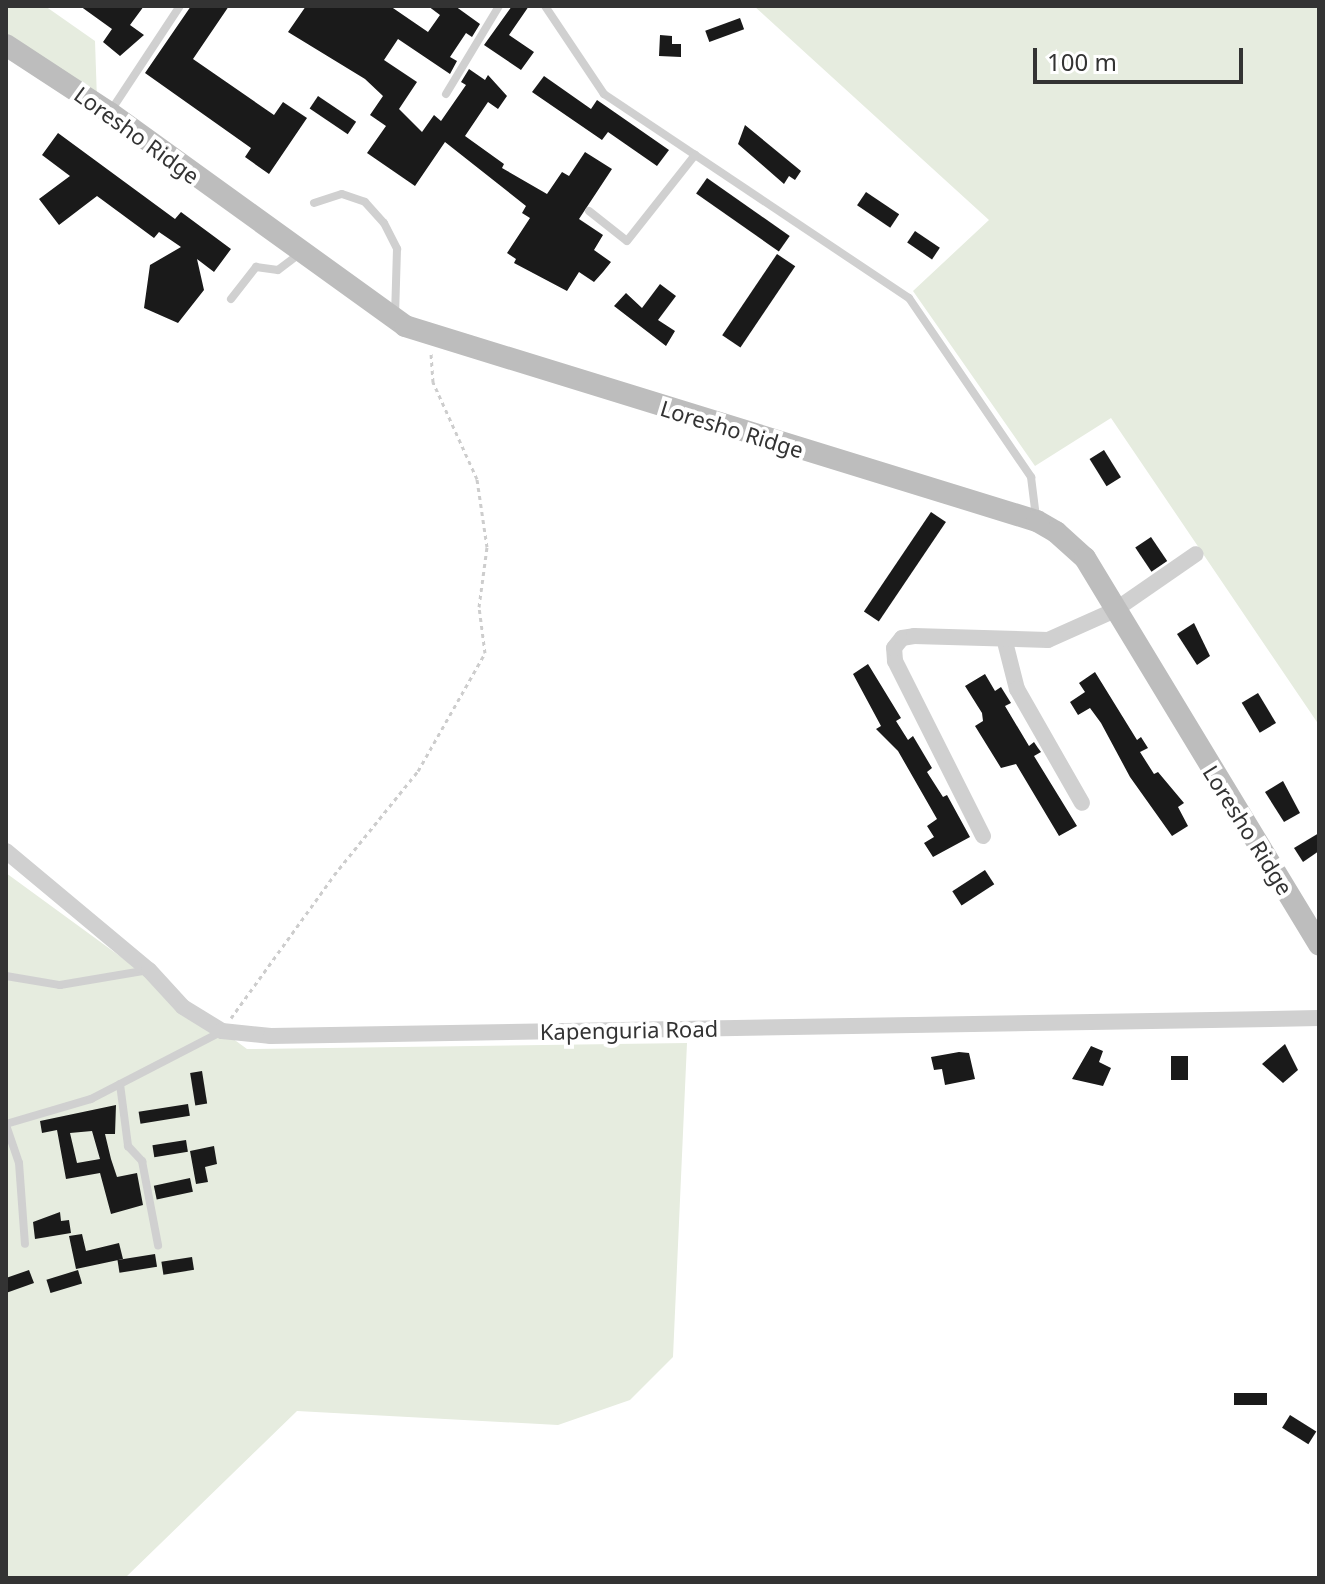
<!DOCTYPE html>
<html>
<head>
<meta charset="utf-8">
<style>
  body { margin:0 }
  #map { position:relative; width:1325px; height:1584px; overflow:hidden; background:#fff; font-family:"Noto Sans",sans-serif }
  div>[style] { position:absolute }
  .green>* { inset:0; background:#e6ecdf }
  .building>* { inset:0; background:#1a1a1a; transform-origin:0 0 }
  .path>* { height:3px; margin-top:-1.5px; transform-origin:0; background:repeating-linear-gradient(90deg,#cdcdcd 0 4px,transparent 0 8px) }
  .lane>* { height:8px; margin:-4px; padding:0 4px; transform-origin:4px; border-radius:4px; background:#d0d0d0 }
  .street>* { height:16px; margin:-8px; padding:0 8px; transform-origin:8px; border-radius:8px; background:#d0d0d0 }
  .secondary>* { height:22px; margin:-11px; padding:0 11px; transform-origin:11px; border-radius:11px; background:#bdbdbd }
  span { translate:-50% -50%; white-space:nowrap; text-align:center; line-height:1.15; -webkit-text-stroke:8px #fff; paint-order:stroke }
  .street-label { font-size:22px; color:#333 }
  .frame { position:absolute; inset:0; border:8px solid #333; pointer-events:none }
  .scale { position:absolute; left:1033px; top:48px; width:210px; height:36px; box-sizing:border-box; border:4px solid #333; border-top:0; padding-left:10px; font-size:24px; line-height:28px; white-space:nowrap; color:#333; -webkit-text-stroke:6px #fff; paint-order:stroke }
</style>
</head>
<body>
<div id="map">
  <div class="green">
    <i style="clip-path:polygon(6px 6px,45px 6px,95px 41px,97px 100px,6px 35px)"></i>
    <i style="clip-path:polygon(754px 6px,1319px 6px,1319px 725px,1111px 418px,1035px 466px,913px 291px,989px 220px)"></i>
    <i style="clip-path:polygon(6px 873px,247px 1049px,687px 1043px,673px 1357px,630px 1400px,558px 1425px,297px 1411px,125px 1578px,6px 1578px)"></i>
  </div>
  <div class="building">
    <i style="clip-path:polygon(80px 6px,144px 6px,130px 25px,144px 35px,120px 56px,103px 42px,112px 29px)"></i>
    <i style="clip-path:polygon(191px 6px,229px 6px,193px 59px,274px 115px,283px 102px,307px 118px,269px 174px,245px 157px,251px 148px,145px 73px)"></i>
    <i style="clip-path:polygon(306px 6px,390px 6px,428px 32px,440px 15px,428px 6px,455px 6px,480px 24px,472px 37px,466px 33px,450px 57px,457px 61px,450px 74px,398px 39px,384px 60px,417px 82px,399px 109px,422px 132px,434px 115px,441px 121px,466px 85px,461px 82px,469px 69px,485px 80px,488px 75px,507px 96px,498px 109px,488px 102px,465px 136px,504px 164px,502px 168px,547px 194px,562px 172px,569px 176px,585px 152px,612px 169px,579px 219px,603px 235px,594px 250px,611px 262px,603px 272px,594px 282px,579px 272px,567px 291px,514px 263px,516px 259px,507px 253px,530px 218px,522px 213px,526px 206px,445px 142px,415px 186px,367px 153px,386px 126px,370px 115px,383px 96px,365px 79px,288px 32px)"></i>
    <i style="clip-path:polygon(512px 6px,529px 6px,509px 35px,534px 52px,521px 70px,484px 45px)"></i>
    <i style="left:740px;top:18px;width:12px;height:37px;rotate:70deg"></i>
    <i style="clip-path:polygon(660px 35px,672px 36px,672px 44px,681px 44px,681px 57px,659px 56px)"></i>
    <i style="clip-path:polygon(544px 76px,591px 109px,597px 100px,669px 150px,657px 166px,608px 132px,602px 140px,532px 92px)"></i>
    <i style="left:318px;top:96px;width:46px;height:15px;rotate:34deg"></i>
    <i style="clip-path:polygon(745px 125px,801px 171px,795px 180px,789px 176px,784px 184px,738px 144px)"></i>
    <i style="clip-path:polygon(58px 133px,175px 219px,181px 212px,231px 249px,214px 272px,197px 259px,204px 290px,178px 323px,144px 308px,150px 265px,181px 247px,159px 232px,154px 238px,97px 196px,59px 225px,39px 199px,70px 176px,42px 155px)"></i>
    <i style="left:707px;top:178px;width:101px;height:19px;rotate:35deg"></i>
    <i style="left:866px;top:192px;width:40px;height:16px;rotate:34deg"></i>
    <i style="left:915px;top:231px;width:30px;height:14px;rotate:34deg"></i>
    <i style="left:777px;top:254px;width:22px;height:98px;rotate:34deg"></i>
    <i style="clip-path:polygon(660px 284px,676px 296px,658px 320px,675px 331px,666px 346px,614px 306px,626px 293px,642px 308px)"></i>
    <i style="left:1104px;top:450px;width:32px;height:17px;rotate:58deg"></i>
    <i style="left:931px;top:512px;width:18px;height:120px;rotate:34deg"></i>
    <i style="left:1151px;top:537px;width:29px;height:19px;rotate:56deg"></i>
    <i style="clip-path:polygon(1194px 623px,1210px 656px,1197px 665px,1177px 634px)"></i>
    <i style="clip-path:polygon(868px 664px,901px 718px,896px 721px,908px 740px,913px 736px,932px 768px,927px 772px,943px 797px,947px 795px,970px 837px,933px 857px,924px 843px,934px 837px,927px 826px,937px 819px,898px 751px,876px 729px,881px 726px,853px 674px)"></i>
    <i style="clip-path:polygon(1095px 672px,1137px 740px,1141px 737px,1148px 748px,1140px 752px,1154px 774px,1158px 772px,1184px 803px,1178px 807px,1188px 826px,1172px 836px,1130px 777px,1101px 723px,1090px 708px,1078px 715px,1070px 702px,1085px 692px,1079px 683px)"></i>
    <i style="clip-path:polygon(985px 674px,995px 691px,1001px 687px,1011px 703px,1005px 706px,1029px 746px,1034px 742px,1038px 748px,1041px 752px,1034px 756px,1077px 826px,1059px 836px,1016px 764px,1001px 768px,975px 726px,983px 721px,982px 713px,965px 686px)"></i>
    <i style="left:1258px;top:693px;width:35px;height:19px;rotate:59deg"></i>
    <i style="clip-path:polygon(1283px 781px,1300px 813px,1284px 822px,1265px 792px)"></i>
    <i style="clip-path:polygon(1319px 833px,1319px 851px,1303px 862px,1294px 848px)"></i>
    <i style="left:985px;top:870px;width:17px;height:39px;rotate:57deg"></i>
    <i style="clip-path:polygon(1285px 1044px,1298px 1070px,1283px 1083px,1262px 1064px)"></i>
    <i style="clip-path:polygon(1091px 1046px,1103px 1051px,1099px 1062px,1111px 1068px,1103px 1086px,1072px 1079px)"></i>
    <i style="clip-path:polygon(959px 1052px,969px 1053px,975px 1079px,945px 1085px,942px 1069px,934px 1070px,931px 1057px)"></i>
    <i style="left:1171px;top:1056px;width:17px;height:24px"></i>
    <i style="left:202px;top:1071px;width:33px;height:12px;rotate:81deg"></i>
    <i style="left:188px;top:1104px;width:12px;height:50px;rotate:81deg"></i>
    <i style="clip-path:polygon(evenodd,116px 1105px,115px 1134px,105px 1134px,111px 1159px,117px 1177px,137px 1173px,143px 1205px,111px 1214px,100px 1173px,66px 1179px,57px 1130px,42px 1133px,40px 1121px,116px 1105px,92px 1131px,100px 1159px,77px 1163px,70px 1133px,92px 1131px)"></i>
    <i style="left:186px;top:1140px;width:12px;height:34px;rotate:81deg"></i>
    <i style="clip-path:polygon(214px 1146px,217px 1164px,205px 1167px,208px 1182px,196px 1184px,190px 1151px)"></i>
    <i style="left:190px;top:1178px;width:14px;height:37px;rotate:78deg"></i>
    <i style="clip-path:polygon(60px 1212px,61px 1221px,69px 1220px,71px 1233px,35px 1239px,33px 1222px)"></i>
    <i style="clip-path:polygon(82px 1234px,86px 1251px,119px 1243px,123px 1259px,76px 1269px,69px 1236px)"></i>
    <i style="left:155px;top:1254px;width:13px;height:38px;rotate:81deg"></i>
    <i style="left:192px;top:1257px;width:13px;height:31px;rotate:81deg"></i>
    <i style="clip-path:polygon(29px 1270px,34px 1283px,6px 1293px,6px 1278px)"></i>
    <i style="left:78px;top:1270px;width:14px;height:33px;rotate:73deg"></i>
    <i style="left:1234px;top:1393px;width:33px;height:12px"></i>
    <i style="left:1290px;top:1415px;width:31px;height:15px;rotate:32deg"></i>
  </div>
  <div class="path">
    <i style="left:231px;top:1018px;width:176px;rotate:-54.2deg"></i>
    <i style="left:334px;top:875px;width:134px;rotate:-51.1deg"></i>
    <i style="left:418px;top:771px;width:136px;rotate:-60.4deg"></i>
    <i style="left:485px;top:653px;width:46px;rotate:-97.4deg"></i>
    <i style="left:479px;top:607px;width:61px;rotate:-82.4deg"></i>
    <i style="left:487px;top:547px;width:69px;rotate:-98.4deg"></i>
    <i style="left:477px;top:479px;width:107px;rotate:-114.4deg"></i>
    <i style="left:433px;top:382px;width:29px;rotate:-94deg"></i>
  </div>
  <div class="lane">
    <i style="left:545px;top:6px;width:106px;rotate:56.2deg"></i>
    <i style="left:604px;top:94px;width:367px;rotate:33.8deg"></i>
    <i style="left:909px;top:298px;width:217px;rotate:55.7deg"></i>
    <i style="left:1031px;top:477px;width:40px;rotate:82.9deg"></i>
    <i style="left:446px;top:94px;width:103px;rotate:-58.9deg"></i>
    <i style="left:110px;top:112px;width:127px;rotate:-56.6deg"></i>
    <i style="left:314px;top:203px;width:29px;rotate:-18deg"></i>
    <i style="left:342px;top:194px;width:24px;rotate:19deg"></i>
    <i style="left:365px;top:202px;width:28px;rotate:48deg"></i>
    <i style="left:384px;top:223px;width:29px;rotate:63deg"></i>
    <i style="left:397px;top:249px;width:67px;rotate:91.7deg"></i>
    <i style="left:589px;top:211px;width:48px;rotate:38.3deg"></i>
    <i style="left:627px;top:241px;width:110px;rotate:-51.7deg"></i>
    <i style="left:231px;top:299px;width:41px;rotate:-52deg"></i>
    <i style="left:256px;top:267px;width:22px;rotate:8deg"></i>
    <i style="left:278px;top:270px;width:26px;rotate:-37deg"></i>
    <i style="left:6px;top:976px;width:55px;rotate:9.5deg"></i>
    <i style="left:60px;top:985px;width:90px;rotate:-9.6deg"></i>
    <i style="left:120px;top:1084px;width:63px;rotate:82.6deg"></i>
    <i style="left:128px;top:1146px;width:21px;rotate:47deg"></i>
    <i style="left:142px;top:1161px;width:86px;rotate:79.2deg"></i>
    <i style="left:6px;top:1124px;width:89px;rotate:-16.4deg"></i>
    <i style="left:91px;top:1099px;width:146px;rotate:-27.3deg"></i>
    <i style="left:6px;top:1125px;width:40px;rotate:71.1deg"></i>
    <i style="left:19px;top:1163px;width:81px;rotate:85.8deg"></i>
  </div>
  <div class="street">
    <i style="left:1005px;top:642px;width:49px;rotate:75.7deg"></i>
    <i style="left:1017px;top:689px;width:131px;rotate:60.3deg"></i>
    <i style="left:983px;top:836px;width:196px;rotate:-116.7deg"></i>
    <i style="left:895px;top:661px;width:13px;rotate:-94deg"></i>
    <i style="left:894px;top:648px;width:13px;rotate:-51deg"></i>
    <i style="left:902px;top:638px;width:12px;rotate:-9deg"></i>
    <i style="left:914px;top:636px;width:134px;rotate:1.7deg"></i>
    <i style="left:1048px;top:640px;width:73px;rotate:-24.1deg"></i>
    <i style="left:1115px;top:610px;width:98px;rotate:-34.7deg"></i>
    <i style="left:6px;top:851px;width:186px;rotate:39.8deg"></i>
    <i style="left:149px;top:970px;width:50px;rotate:47.4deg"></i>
    <i style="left:183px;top:1007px;width:46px;rotate:31.6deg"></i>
    <i style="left:222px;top:1031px;width:49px;rotate:5.8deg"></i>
    <i style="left:271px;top:1036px;width:1048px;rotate:-0.98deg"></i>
  </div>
  <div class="secondary">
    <i style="left:6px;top:45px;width:124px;rotate:33.2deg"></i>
    <i style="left:110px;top:113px;width:364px;rotate:35.8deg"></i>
    <i style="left:405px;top:326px;width:661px;rotate:17.15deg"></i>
    <i style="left:1037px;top:521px;width:22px;rotate:30deg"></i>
    <i style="left:1056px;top:532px;width:39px;rotate:42deg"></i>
    <i style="left:1085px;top:558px;width:452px;rotate:58.8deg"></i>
  </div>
  <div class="street-label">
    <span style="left:137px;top:135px;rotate:36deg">Loresho Ridge</span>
    <span style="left:732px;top:429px;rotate:17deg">Loresho Ridge</span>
    <span style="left:1248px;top:830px;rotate:58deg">Loresho Ridge</span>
    <span style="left:629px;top:1030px;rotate:-1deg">Kapenguria Road</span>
  </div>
  <div class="frame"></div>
  <div class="scale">100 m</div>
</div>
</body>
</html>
